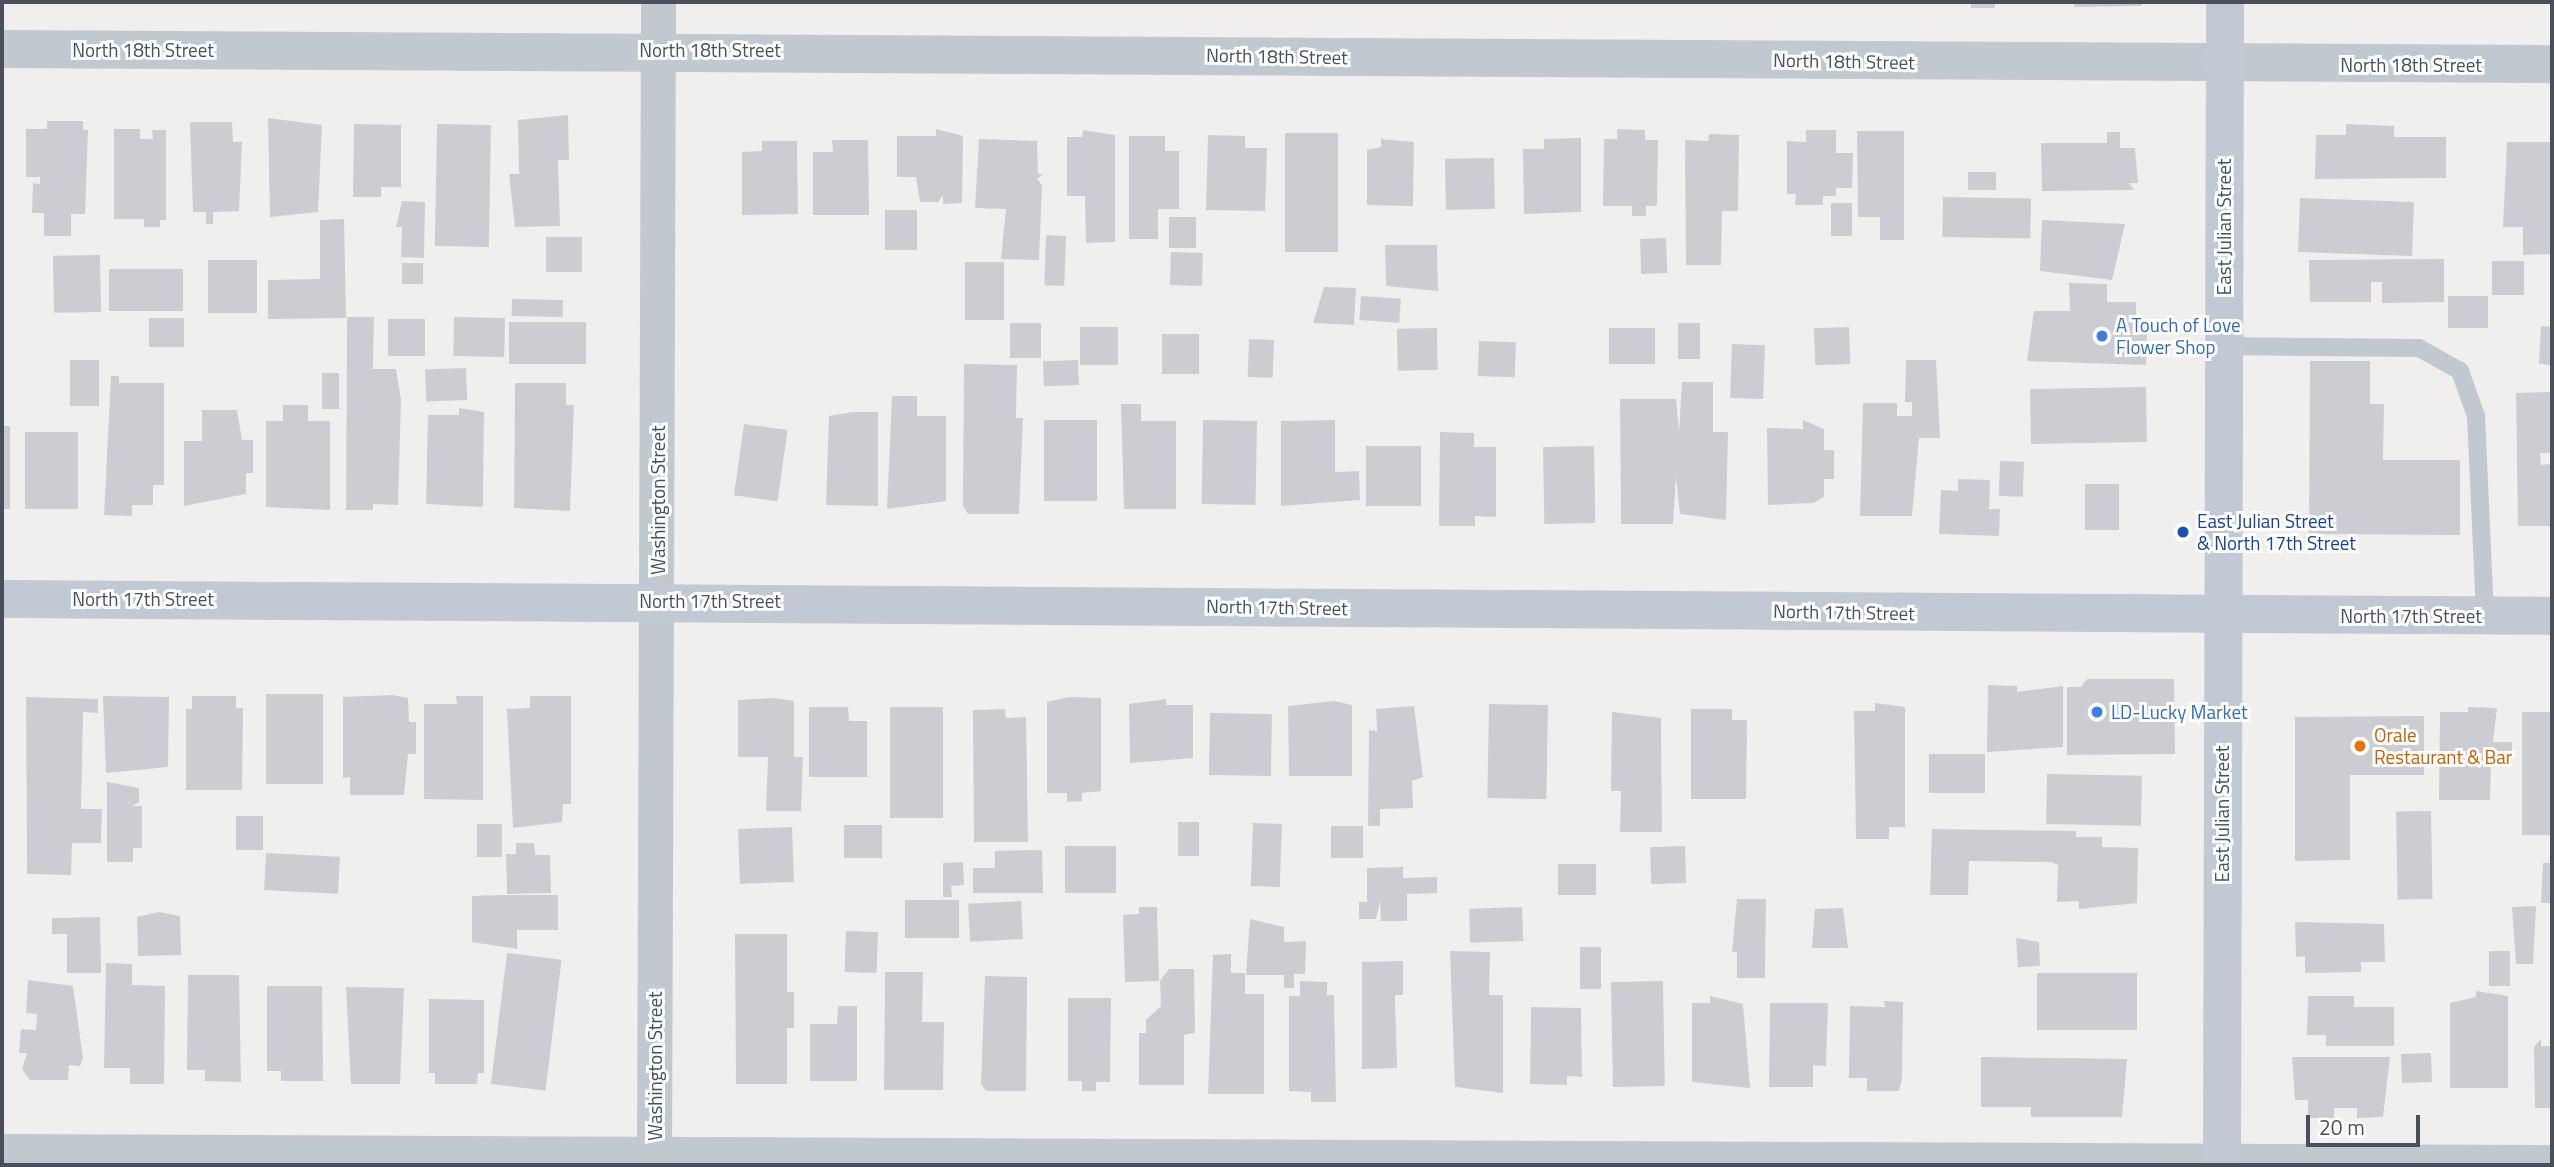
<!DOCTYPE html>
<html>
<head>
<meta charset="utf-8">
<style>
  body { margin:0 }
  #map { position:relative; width:2554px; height:1167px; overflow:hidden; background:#f1efee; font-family:"Titillium Web",sans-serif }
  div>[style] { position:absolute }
  .building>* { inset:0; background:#cccdd3; transform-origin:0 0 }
  .service>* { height:18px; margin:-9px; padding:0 9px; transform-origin:9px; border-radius:9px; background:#c0c8d0 }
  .minor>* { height:35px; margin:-17.5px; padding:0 17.5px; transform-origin:17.5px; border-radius:17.5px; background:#c0c8d0 }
  .tertiary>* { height:38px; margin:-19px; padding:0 19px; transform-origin:19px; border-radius:19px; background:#c0c8d0 }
  .secondary>* { height:38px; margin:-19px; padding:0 19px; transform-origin:19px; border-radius:19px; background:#c0c9d4 }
  .dots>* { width:19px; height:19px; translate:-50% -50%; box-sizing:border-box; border:4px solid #fff; border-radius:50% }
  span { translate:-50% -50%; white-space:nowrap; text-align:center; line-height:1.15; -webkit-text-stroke:6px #fff; paint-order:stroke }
  .street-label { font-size:19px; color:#48515b }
  .shop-label { font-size:19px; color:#366cbe }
  .left { translate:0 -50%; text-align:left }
  .transit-label { font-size:19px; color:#164399 }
  .food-label { font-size:19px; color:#c56008 }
  .frame { position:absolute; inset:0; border:4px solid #48515b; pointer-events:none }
  .scale { position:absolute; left:2306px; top:1115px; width:114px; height:32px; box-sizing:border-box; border:4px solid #48515b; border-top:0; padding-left:9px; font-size:21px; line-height:24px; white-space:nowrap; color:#48515b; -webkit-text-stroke:5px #fff; paint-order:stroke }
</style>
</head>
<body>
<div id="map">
  <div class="building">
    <i style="left:1971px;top:2px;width:24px;height:6px"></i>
    <i style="clip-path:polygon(2074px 2px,2141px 2px,2142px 6px,2074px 7px)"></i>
    <i style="clip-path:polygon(568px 115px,569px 160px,558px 160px,560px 226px,515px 227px,509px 174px,519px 174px,518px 120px)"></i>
    <i style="clip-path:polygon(268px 118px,322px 125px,318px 212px,270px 217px)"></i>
    <i style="clip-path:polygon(47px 121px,83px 121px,83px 130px,88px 130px,85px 214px,71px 214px,71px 236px,44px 236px,44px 213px,32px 213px,33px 183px,40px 184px,40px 177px,26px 177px,26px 129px,47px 129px)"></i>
    <i style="clip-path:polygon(190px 122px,232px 122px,233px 142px,242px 142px,239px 211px,213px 212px,213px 224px,206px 224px,206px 212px,193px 212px)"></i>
    <i style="clip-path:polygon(354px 124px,401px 125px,401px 187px,381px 187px,381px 197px,353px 197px)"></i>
    <i style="left:437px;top:124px;width:54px;height:122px;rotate:1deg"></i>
    <i style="clip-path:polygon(2346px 124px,2394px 126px,2394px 137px,2446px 137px,2446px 178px,2315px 179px,2316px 135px,2346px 135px)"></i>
    <i style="clip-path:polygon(114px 129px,140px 129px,140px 139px,153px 139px,152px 130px,166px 130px,166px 220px,160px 220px,160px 227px,144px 227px,144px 219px,114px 219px)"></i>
    <i style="clip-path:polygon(936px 129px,963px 136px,962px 203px,943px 204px,943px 195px,938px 202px,920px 202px,916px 177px,897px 177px,897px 136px,936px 136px)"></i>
    <i style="clip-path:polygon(1617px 129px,1645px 130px,1645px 140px,1658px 140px,1657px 206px,1646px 206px,1646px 216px,1632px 216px,1632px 206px,1603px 206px,1604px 139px,1617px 139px)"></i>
    <i style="clip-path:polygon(1083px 130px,1115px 135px,1115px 242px,1086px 243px,1085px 196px,1067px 196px,1067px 137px,1082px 137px)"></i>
    <i style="clip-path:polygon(1806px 130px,1836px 130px,1836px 153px,1853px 153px,1852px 188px,1836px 188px,1836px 196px,1823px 196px,1823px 205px,1795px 205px,1796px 194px,1787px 194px,1787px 141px,1806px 142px)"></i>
    <i style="clip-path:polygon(1857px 131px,1904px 131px,1904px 240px,1880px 240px,1880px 217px,1858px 217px)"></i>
    <i style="clip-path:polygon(2107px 132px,2120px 132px,2120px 148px,2135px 148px,2138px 183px,2129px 183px,2134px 190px,2042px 191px,2041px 143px,2107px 143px)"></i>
    <i style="left:1285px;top:133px;width:53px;height:119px"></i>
    <i style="clip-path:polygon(1709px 134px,1739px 135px,1738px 211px,1722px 211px,1721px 265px,1686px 265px,1685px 140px,1708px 141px)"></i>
    <i style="clip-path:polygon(1208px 135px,1245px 136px,1245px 148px,1267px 148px,1265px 211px,1206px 210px)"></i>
    <i style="clip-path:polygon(1129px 136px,1165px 136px,1165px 151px,1179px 151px,1179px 209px,1158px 209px,1158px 239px,1129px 239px)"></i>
    <i style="clip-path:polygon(1581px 138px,1581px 212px,1524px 214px,1523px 149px,1544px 149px,1544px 139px)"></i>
    <i style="clip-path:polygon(979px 139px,1037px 141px,1038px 174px,1043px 174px,1037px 179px,1042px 185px,1039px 260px,1001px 259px,1006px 209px,975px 208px)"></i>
    <i style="clip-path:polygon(1381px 139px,1414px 142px,1413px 206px,1367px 205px,1367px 150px,1381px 147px)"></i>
    <i style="clip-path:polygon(832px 140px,868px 140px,869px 215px,813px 215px,813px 152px,833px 152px)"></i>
    <i style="clip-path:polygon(762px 141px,797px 141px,798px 214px,742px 215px,742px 152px,762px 151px)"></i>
    <i style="clip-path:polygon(2507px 142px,2552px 142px,2552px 254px,2523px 255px,2523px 227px,2503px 227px)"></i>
    <i style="left:1494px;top:158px;width:51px;height:49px;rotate:89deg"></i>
    <i style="left:1996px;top:172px;width:18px;height:28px;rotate:90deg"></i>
    <i style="left:1943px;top:197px;width:88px;height:40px;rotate:1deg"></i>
    <i style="left:2300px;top:198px;width:114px;height:54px;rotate:2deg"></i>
    <i style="clip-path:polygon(402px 201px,425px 202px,424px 258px,401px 257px,402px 227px,396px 227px)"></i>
    <i style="left:1831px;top:203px;width:21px;height:33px"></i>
    <i style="left:885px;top:210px;width:32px;height:40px"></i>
    <i style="left:1169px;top:217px;width:27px;height:31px"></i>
    <i style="clip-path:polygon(344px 219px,346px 318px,268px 319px,268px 280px,320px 279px,320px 220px)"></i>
    <i style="clip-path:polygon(2042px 220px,2125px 224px,2112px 280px,2040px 271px)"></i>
    <i style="left:1066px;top:236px;width:50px;height:20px;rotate:92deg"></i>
    <i style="left:546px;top:237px;width:36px;height:35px"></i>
    <i style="left:1666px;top:238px;width:35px;height:26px;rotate:88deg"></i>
    <i style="clip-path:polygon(1385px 245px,1437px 245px,1438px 291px,1386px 286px)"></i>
    <i style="left:1171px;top:252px;width:32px;height:33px;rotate:2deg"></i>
    <i style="left:100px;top:255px;width:57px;height:47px;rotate:89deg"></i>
    <i style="clip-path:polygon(2444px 259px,2444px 302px,2382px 303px,2382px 282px,2371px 282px,2371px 302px,2310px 302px,2309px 260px)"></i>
    <i style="left:208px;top:260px;width:49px;height:53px"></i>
    <i style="left:2524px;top:261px;width:34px;height:32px;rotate:90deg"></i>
    <i style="left:965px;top:262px;width:39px;height:58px"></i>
    <i style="left:402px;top:263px;width:21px;height:21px"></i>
    <i style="left:109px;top:269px;width:74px;height:42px"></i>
    <i style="clip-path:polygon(2069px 283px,2107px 284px,2107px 302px,2136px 302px,2136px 334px,2147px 334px,2146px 365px,2027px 361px,2034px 311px,2070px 311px)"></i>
    <i style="clip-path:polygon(1324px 287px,1356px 288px,1354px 325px,1313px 323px)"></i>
    <i style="left:1361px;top:296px;width:40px;height:24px;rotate:4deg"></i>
    <i style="left:2488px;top:296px;width:32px;height:40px;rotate:90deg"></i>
    <i style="left:512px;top:299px;width:51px;height:17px;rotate:1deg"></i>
    <i style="clip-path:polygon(347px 317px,374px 317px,373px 369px,396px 369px,401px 400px,398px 505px,373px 504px,373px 510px,346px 510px)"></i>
    <i style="left:454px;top:317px;width:51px;height:39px;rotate:1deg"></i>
    <i style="left:149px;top:318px;width:35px;height:29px"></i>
    <i style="left:388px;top:319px;width:37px;height:37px"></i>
    <i style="left:509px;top:322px;width:77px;height:42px"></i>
    <i style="left:1010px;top:323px;width:31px;height:35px"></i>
    <i style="left:1678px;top:323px;width:22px;height:36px"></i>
    <i style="clip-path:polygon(2541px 326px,2552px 327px,2552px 365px,2539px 364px)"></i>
    <i style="left:1080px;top:327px;width:38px;height:38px"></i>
    <i style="left:1849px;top:327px;width:37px;height:35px;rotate:88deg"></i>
    <i style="left:1437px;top:328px;width:42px;height:40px;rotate:89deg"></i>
    <i style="left:1609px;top:328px;width:46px;height:36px"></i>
    <i style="left:1199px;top:334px;width:40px;height:37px;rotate:90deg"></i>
    <i style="left:1249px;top:339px;width:25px;height:38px;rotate:2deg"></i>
    <i style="left:1479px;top:341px;width:37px;height:35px;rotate:2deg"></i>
    <i style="left:1732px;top:344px;width:33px;height:54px;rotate:2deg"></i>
    <i style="left:70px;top:360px;width:29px;height:46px"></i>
    <i style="left:1078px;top:360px;width:25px;height:35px;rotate:88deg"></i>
    <i style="clip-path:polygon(1906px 360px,1936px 360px,1940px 438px,1919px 438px,1912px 516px,1860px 516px,1863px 403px,1897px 403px,1897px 416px,1912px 416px,1912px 402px,1905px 402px)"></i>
    <i style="clip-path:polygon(2310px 361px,2370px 361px,2370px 404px,2384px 404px,2383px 460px,2460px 460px,2460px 535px,2309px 534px)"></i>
    <i style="clip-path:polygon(964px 364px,1017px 365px,1016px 418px,1023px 418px,1019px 514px,968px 514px,963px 506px)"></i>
    <i style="left:466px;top:368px;width:32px;height:41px;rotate:88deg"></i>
    <i style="left:322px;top:373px;width:17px;height:36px"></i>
    <i style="clip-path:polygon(111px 376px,119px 376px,119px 383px,164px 383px,164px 485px,153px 485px,153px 505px,132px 505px,132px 516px,104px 515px)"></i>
    <i style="clip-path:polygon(1682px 382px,1713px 382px,1713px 432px,1728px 432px,1726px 520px,1680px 514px,1676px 476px,1673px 524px,1621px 524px,1620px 399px,1676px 399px,1679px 432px)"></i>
    <i style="clip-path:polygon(515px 383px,566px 383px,566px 405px,574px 405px,570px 511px,514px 508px)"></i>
    <i style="left:2146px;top:387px;width:55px;height:116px;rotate:89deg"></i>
    <i style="clip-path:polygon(2552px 392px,2552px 453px,2540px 453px,2541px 465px,2552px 464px,2552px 526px,2518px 526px,2516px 393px)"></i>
    <i style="clip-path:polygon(892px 396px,917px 396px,917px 416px,946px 416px,946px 501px,887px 509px)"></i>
    <i style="clip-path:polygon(1121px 404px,1141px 404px,1141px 421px,1176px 421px,1176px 509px,1124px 509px)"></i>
    <i style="clip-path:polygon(283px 405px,308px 405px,308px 421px,330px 421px,330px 510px,266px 507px,266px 421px,283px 421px)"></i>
    <i style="clip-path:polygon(459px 408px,484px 412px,483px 507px,426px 504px,428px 415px,459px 415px)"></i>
    <i style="clip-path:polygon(202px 410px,237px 410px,242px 440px,253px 440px,253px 473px,246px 473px,246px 494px,184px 506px,184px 441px,202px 441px)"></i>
    <i style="clip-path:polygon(853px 412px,878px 412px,878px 506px,826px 505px,829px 416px)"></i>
    <i style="left:1044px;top:420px;width:53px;height:81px"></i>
    <i style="left:1203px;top:420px;width:54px;height:84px;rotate:1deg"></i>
    <i style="clip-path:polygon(1335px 420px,1335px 472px,1359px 471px,1360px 500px,1281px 506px,1281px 421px)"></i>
    <i style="clip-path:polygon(1803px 420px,1824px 429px,1824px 450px,1834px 450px,1834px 479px,1824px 479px,1824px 497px,1813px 503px,1768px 505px,1767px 428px,1803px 429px)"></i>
    <i style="left:744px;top:424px;width:44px;height:72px;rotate:8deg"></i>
    <i style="left:2px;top:426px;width:8px;height:83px"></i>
    <i style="left:25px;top:432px;width:53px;height:77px"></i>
    <i style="clip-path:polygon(1440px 432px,1474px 433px,1474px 447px,1496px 447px,1496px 517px,1475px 516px,1475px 526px,1439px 526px)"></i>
    <i style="left:1366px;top:446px;width:55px;height:60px"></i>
    <i style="left:1594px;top:446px;width:77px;height:51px;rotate:89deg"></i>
    <i style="left:2000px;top:461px;width:24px;height:35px;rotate:2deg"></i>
    <i style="clip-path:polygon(1958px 479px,1990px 480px,1989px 509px,2000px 509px,1999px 536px,1939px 534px,1941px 490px,1958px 491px)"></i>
    <i style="left:2085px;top:484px;width:34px;height:46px"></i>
    <i style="clip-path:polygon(2087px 679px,2174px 679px,2175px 754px,2067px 755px,2067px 687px,2081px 687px)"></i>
    <i style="clip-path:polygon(1988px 685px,2017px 686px,2017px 692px,2063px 686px,2063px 747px,1987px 752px)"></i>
    <i style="left:266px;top:694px;width:57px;height:90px"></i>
    <i style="clip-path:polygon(392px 695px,408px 698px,409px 722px,416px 722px,416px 754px,408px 754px,404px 795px,350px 795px,350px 777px,343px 778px,343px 697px)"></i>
    <i style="clip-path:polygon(103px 696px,169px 697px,168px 767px,106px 773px)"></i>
    <i style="clip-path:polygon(192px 696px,236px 696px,236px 708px,243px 708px,242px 790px,186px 790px,186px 709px,192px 709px)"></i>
    <i style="clip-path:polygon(456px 696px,483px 696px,483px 800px,424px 799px,424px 704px,457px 704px)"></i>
    <i style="clip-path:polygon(530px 696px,571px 696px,571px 804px,563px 804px,562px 822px,513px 828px,507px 709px,530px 708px)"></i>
    <i style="clip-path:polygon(26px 697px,98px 699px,98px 713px,83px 712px,81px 809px,102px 809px,101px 843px,72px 843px,71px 875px,27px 874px)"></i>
    <i style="clip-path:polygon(1069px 697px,1101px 698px,1101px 791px,1082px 793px,1082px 801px,1067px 802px,1067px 793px,1047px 793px,1047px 702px)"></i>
    <i style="clip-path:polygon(774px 698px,794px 701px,794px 757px,803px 757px,801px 811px,766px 811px,768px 757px,738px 757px,738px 700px)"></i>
    <i style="clip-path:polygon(1166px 699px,1166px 705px,1193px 705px,1193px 758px,1130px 763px,1129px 704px)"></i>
    <i style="clip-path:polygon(1334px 701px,1352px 705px,1352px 776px,1289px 776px,1288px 706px)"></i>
    <i style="clip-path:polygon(1875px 703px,1905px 707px,1905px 827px,1889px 827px,1889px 839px,1856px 839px,1854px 711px,1875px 711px)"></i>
    <i style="left:1489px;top:704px;width:59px;height:94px;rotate:1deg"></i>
    <i style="clip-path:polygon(1414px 706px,1423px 777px,1412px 781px,1413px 808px,1380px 809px,1380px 826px,1368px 826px,1369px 730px,1377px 731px,1376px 709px)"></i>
    <i style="clip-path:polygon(809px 707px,848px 707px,849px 721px,867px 721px,867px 777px,809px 777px)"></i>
    <i style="left:890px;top:707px;width:53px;height:111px"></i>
    <i style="clip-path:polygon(2468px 707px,2497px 708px,2493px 742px,2512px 742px,2512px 762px,2491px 762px,2490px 800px,2439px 800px,2440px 712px,2468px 712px)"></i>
    <i style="clip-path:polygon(1005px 709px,1006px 718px,1026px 717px,1028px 842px,974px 842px,973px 710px)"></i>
    <i style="clip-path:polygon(1691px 709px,1732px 709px,1732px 720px,1747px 720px,1746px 799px,1691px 799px)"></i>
    <i style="clip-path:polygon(1612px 712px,1661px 718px,1662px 832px,1620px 832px,1621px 791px,1611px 791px)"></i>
    <i style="left:2552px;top:712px;width:123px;height:30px;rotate:90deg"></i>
    <i style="left:1210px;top:713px;width:62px;height:62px;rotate:1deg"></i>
    <i style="clip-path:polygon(2424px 716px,2424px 775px,2350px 775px,2350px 860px,2295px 861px,2295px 717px)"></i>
    <i style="left:1929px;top:754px;width:56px;height:39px"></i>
    <i style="left:2047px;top:774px;width:95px;height:50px;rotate:1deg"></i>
    <i style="clip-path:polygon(107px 782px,139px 788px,139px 802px,132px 806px,142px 806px,142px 848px,133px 848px,133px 862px,107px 862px)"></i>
    <i style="left:2431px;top:811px;width:88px;height:35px;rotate:89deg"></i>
    <i style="left:236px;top:816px;width:27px;height:34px"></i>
    <i style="left:1178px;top:822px;width:21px;height:34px"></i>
    <i style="left:1253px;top:823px;width:29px;height:63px;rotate:2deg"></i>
    <i style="left:502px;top:824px;width:33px;height:25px;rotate:90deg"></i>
    <i style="left:844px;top:825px;width:38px;height:33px"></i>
    <i style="left:1331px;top:826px;width:32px;height:32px"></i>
    <i style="left:792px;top:827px;width:55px;height:54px;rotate:88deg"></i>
    <i style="clip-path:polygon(1932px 829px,2076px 831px,2076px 837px,2102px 837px,2102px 847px,2138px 848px,2137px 903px,2079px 909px,2079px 901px,2057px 902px,2058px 865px,2051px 862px,1969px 861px,1968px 895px,1930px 895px)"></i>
    <i style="clip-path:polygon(516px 843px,534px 843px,535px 855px,550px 855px,551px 893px,507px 894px,506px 854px,516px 854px)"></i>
    <i style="left:1065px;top:846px;width:51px;height:47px"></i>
    <i style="left:1685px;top:846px;width:37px;height:35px;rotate:88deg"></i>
    <i style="clip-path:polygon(1042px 850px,1043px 893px,973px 893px,973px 868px,995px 868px,995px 851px)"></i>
    <i style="left:266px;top:853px;width:74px;height:37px;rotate:3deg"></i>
    <i style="clip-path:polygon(963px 862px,964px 885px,951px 886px,952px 897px,943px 897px,943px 863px)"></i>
    <i style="clip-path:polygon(2543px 863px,2552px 863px,2552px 903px,2541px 903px)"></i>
    <i style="left:1596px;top:864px;width:31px;height:38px;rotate:90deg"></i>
    <i style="clip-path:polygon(1403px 867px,1403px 878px,1437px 877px,1437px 893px,1407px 894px,1407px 921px,1381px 921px,1380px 901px,1376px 919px,1359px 919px,1359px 902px,1367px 902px,1367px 868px)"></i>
    <i style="clip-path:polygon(503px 895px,558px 895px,558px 930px,517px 930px,517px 949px,472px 942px,472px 896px)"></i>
    <i style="clip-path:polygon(1737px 899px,1766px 899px,1765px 978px,1737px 978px,1737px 952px,1732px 952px)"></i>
    <i style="left:905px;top:900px;width:54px;height:38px"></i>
    <i style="left:1021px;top:901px;width:38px;height:53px;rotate:87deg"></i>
    <i style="clip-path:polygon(2536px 906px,2533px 964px,2516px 964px,2512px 907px)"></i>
    <i style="clip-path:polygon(1139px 907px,1157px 907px,1159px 981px,1125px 982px,1123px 915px,1139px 914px)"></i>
    <i style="left:1522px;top:907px;width:34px;height:53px;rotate:88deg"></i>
    <i style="clip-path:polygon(1843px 908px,1848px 948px,1812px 948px,1815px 909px)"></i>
    <i style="clip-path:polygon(159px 912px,180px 916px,181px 955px,138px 956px,137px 917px)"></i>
    <i style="clip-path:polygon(100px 917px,101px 973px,67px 973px,67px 934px,52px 934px,52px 918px)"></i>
    <i style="clip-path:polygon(1250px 919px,1284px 927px,1284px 942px,1306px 941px,1305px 974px,1294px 974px,1294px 988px,1284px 988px,1284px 975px,1246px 975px)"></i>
    <i style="clip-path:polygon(2295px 922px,2384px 924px,2385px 962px,2361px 962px,2361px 972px,2305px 973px,2305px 956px,2296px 957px)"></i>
    <i style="left:846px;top:931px;width:32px;height:41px;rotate:2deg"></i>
    <i style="clip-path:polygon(735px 934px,787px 934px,787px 992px,794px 992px,794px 1028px,787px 1028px,787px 1084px,736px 1084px)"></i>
    <i style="clip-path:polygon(2016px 938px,2039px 942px,2040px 966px,2018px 967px)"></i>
    <i style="left:1580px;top:947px;width:21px;height:42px"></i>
    <i style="clip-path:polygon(1450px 951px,1490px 952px,1489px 995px,1503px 995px,1503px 1093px,1455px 1087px)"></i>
    <i style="left:2489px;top:951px;width:21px;height:35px"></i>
    <i style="left:507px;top:953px;width:55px;height:132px;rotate:7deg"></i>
    <i style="clip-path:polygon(1231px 954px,1231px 973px,1245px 973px,1245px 994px,1264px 994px,1264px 1094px,1208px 1094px,1213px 955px)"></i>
    <i style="clip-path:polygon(1403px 961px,1403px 995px,1395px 995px,1397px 1068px,1362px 1069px,1362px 962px)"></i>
    <i style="clip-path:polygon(106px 963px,132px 964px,132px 985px,165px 986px,164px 1084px,130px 1084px,130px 1068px,104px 1068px)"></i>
    <i style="clip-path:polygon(1169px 969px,1194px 969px,1195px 1033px,1184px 1035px,1184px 1085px,1139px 1085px,1139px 1033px,1146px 1033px,1146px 1020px,1161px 1006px,1160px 981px)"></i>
    <i style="clip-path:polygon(885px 972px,923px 972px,922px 1022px,944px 1022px,943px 1090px,884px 1090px)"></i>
    <i style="left:2037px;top:973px;width:100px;height:57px"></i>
    <i style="clip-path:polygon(188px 975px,239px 975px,241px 1082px,205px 1081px,205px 1070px,187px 1070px)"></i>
    <i style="clip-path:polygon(985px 976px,1027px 977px,1026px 1091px,986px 1091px,981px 1084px)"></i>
    <i style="clip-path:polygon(28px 980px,73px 986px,83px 1058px,80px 1066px,69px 1065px,68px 1080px,30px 1080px,22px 1069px,27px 1053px,19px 1053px,21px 1029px,36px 1030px,37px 1014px,26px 1013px)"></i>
    <i style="clip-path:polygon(1300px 981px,1327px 982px,1327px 995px,1334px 995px,1336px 1102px,1311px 1102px,1311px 1092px,1289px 1091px,1289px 996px,1300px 996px)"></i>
    <i style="left:1663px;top:981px;width:105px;height:52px;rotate:89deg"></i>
    <i style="clip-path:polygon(267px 986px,322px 986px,323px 1081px,281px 1081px,281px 1071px,267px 1071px)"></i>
    <i style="clip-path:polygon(346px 987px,404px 988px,400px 1084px,351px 1084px)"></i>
    <i style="clip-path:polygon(2476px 991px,2508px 996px,2508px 1088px,2450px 1088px,2450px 1003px,2476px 997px)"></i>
    <i style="clip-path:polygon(1710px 996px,1743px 1004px,1750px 1088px,1692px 1082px,1692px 1003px,1710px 1003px)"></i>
    <i style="clip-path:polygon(2308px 996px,2354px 996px,2354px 1007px,2394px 1007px,2394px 1046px,2326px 1046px,2326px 1035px,2307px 1035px)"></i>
    <i style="clip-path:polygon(1068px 998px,1111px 998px,1110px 1082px,1096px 1082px,1096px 1091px,1082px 1091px,1082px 1081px,1068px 1081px)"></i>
    <i style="clip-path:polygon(429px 999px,484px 1000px,484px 1073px,478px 1073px,477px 1084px,435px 1084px,435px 1073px,429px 1073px)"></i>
    <i style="clip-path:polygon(1884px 1001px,1903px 1002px,1902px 1079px,1899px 1091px,1867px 1091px,1867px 1078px,1849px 1078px,1850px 1006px,1885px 1007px)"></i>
    <i style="clip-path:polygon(1770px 1003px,1828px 1003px,1826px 1066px,1813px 1065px,1813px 1087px,1769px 1087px)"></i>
    <i style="clip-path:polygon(838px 1006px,857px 1006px,857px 1081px,810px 1081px,810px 1024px,837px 1024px)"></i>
    <i style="clip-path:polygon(1531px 1007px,1581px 1008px,1582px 1077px,1567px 1076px,1567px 1085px,1530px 1084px)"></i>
    <i style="clip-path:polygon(2541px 1039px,2541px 1046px,2552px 1046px,2552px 1108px,2535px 1108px,2534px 1047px)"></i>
    <i style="left:2431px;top:1053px;width:29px;height:30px;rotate:88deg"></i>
    <i style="clip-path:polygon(1981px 1057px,2127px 1059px,2122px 1117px,2031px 1117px,2031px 1107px,1981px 1107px)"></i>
    <i style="clip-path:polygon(2292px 1057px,2390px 1057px,2383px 1117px,2357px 1118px,2357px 1108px,2334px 1108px,2334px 1118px,2308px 1118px,2308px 1100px,2295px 1100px)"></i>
  </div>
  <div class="service">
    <i style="left:2224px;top:346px;width:195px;rotate:0.6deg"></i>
    <i style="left:2419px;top:348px;width:47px;rotate:29.3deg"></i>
    <i style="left:2460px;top:371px;width:48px;rotate:70.4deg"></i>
    <i style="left:2476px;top:416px;width:200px;rotate:87.4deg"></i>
  </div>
  <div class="minor">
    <i style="left:2px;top:1151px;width:2550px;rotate:0.25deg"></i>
    <i style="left:654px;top:1165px;width:1163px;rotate:-89.8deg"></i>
  </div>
  <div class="tertiary">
    <i style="left:2px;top:49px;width:2550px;rotate:0.34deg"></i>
  </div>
  <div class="secondary">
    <i style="left:2px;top:599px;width:2550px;rotate:0.38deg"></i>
    <i style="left:2222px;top:1165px;width:1163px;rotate:-89.85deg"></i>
  </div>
  <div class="dots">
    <i style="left:2102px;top:336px;background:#3f7fe0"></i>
    <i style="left:2183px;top:532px;background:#1a4fb4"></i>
    <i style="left:2097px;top:712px;background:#3f7fe0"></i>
    <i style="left:2360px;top:746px;background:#e8710a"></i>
  </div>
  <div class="street-label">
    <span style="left:143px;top:50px">North 18th Street</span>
    <span style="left:710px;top:50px">North 18th Street</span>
    <span style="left:1277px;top:56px;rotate:1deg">North 18th Street</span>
    <span style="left:1844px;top:61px;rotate:1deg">North 18th Street</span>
    <span style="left:2411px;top:65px">North 18th Street</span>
    <span style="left:2224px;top:227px;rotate:-90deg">East Julian Street</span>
    <span style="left:658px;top:500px;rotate:-90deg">Washington Street</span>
    <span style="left:143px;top:599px">North 17th Street</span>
    <span style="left:710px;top:601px">North 17th Street</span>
    <span style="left:1277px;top:607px;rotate:1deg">North 17th Street</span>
    <span style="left:1844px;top:612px;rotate:1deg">North 17th Street</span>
    <span style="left:2411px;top:616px">North 17th Street</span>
    <span style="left:2222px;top:814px;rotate:-90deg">East Julian Street</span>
    <span style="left:655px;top:1066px;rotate:-90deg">Washington Street</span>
  </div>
  <div class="shop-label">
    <span class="left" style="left:2116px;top:336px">A Touch of Love<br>Flower Shop</span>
    <span class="left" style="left:2111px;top:712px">LD-Lucky Market</span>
  </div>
  <div class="transit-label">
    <span class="left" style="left:2197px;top:532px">East Julian Street<br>&amp; North 17th Street</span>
  </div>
  <div class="food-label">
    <span class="left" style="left:2374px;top:746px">Orale<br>Restaurant &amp; Bar</span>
  </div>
  <div class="frame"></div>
  <div class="scale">20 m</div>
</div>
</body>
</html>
